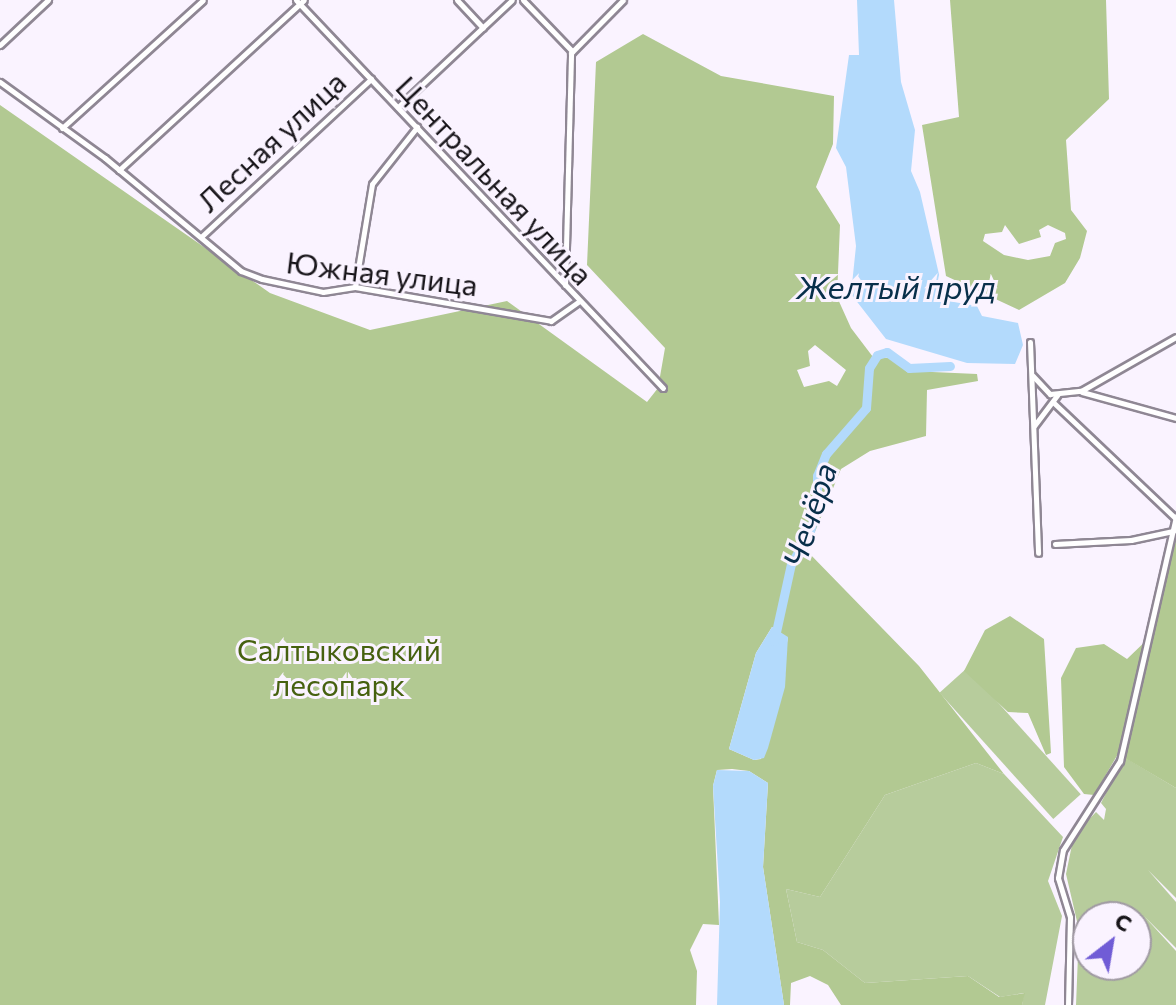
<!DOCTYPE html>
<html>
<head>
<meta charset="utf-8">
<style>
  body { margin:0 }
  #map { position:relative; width:1176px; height:1005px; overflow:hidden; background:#faf3ff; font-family:Commissioner,sans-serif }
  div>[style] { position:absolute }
  .green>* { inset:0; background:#b7cc9c; transform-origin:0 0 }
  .forest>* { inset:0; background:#b2c992 }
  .water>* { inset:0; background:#b3dafc }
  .river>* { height:9px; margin:-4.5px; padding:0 4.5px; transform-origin:4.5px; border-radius:4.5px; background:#b3dafc }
  .roads { filter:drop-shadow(2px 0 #8f8794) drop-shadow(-2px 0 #8f8794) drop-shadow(0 2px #8f8794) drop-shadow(0 -2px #8f8794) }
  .street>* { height:5px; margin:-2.5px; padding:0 2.5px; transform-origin:2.5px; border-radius:2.5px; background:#fff }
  span { translate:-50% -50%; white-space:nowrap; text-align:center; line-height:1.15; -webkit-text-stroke:6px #faf3ff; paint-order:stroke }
  .street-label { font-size:30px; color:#18151a }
  .park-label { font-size:30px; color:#466110 }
  .water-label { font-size:32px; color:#082f4a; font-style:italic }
  .north { position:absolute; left:1072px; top:901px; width:80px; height:80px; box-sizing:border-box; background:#faf3ff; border:2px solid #a09aa3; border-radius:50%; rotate:31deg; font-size:22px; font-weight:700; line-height:32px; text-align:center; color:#18151a }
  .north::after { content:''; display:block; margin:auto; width:28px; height:36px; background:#705cd6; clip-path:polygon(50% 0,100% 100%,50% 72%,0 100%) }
</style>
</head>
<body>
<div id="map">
  <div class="green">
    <i style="left:967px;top:668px;width:170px;height:37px;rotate:48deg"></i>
    <i style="clip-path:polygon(evenodd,1124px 757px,1176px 788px,1176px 898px,1148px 870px,1176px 902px,1176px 948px,1144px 916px,1176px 951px,1176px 1005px,1076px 1005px,1079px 930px,1066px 874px,1074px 835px,1096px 812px,1104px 820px,1106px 809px,1101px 803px,1124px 757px,1088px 917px,1136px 917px,1136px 965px,1088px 965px,1088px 917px)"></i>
    <i style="clip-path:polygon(976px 763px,1004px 774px,1063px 837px,1048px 881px,1062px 916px,1045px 1005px,1022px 1005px,1024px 993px,1000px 997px,968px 976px,865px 983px,823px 950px,797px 942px,786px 889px,820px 897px,885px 795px)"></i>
  </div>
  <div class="forest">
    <i style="clip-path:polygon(evenodd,950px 0,1106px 0,1109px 99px,1066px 140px,1071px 210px,1087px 231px,1080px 258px,1065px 283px,1019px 310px,946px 276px,922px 125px,959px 117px,950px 0,1005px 225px,1019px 244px,1041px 237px,1039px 230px,1048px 225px,1065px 233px,1066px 239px,1055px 243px,1050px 256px,1028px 260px,1004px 255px,983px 241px,985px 234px,1002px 232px,1005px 225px)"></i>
    <i style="clip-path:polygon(evenodd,643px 34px,721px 76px,834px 96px,833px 144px,816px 187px,840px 225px,837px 297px,851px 328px,873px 357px,889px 358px,910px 371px,977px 374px,978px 381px,927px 390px,926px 436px,870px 451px,841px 469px,807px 551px,919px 666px,1004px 774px,976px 763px,885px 795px,820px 897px,786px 889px,797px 942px,823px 950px,865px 983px,968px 976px,999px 997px,1025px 993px,1022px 1005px,841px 1005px,828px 985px,810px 976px,791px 983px,790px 1005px,784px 1005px,763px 867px,768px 783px,749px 771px,732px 769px,717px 770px,713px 786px,719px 925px,703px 924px,690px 950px,697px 971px,696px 1005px,0 1005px,0 105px,270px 293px,370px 330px,507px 301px,647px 402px,658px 388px,665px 348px,587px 265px,596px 62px,643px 34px,815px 345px,846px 370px,837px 386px,829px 381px,804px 387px,797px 370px,810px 366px,808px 351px,815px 345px,643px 34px,772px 627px,788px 638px,761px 759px,754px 760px,729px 749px,756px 653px,772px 627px)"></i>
    <i style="clip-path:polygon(1176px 540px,1176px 788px,1118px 754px,1094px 795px,1084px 794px,1064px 767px,1061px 678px,1076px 648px,1104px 644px,1127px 659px,1153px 634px)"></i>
    <i style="clip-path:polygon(1010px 616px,1044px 639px,1051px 753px,1046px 755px,1028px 713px,1008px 712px,964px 671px,985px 630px)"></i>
  </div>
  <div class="water">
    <i style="clip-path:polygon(857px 0,894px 0,901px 82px,915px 130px,911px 171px,920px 192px,941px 283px,954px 302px,977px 306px,982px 316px,1018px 323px,1023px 345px,1015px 364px,967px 363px,886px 339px,851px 294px,856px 246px,846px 167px,836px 148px,849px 55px,859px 55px)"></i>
    <i style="clip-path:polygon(772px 627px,788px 637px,785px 687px,768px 748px,764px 758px,754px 760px,729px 749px,756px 653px)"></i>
    <i style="clip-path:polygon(717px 770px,749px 771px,768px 783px,763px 867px,784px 1005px,717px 1005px,720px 902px,713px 786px)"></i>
  </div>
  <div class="river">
    <i style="left:774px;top:641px;width:79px;rotate:-77.6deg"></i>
    <i style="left:791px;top:564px;width:38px;rotate:-60deg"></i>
    <i style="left:810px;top:531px;width:26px;rotate:-74deg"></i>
    <i style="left:817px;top:506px;width:30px;rotate:-90deg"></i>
    <i style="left:817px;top:476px;width:24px;rotate:-68deg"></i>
    <i style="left:826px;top:454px;width:61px;rotate:-49deg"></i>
    <i style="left:866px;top:408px;width:40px;rotate:-85.7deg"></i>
    <i style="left:869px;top:368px;width:15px;rotate:-58deg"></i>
    <i style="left:877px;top:355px;width:10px;rotate:-17deg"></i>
    <i style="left:887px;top:352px;width:27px;rotate:36deg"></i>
    <i style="left:909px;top:368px;width:41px;rotate:-2.8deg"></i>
  </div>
  <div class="roads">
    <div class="street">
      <i style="left:296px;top:0;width:534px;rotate:46.59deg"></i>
      <i style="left:457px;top:0;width:38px;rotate:47deg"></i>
      <i style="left:523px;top:0;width:71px;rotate:46.1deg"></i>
      <i style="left:0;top:45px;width:66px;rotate:-43.2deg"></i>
      <i style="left:0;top:82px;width:130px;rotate:35.9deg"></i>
      <i style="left:105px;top:158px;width:177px;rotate:39.7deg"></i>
      <i style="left:241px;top:271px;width:22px;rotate:21deg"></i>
      <i style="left:262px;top:279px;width:62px;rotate:12deg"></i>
      <i style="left:323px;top:292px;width:32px;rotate:-9deg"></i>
      <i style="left:355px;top:287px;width:199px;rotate:9.8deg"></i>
      <i style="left:551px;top:321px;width:33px;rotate:-35deg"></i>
      <i style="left:398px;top:107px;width:156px;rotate:-43.2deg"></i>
      <i style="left:62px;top:128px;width:190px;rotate:-42.2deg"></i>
      <i style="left:119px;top:170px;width:251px;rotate:-42.6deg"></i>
      <i style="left:202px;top:236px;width:231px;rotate:-42.9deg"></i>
      <i style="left:565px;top:285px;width:232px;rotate:-88.5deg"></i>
      <i style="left:571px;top:53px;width:74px;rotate:-45.5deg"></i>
      <i style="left:355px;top:287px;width:104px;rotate:-80.6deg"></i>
      <i style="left:372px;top:184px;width:73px;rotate:-51.7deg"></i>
      <i style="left:1030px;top:342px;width:211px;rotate:87.8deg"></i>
      <i style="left:1033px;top:376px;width:25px;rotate:47deg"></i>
      <i style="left:1050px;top:394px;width:31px;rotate:-6deg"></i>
      <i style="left:1081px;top:391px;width:109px;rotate:-29.6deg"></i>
      <i style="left:1082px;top:392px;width:98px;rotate:15.5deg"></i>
      <i style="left:1054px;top:403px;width:167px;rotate:43.5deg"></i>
      <i style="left:1034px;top:426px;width:39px;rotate:-53deg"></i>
      <i style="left:1055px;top:544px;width:76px;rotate:-3deg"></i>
      <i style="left:1131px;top:540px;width:43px;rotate:-12.1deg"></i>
      <i style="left:1068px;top:1005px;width:88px;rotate:-88.7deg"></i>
      <i style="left:1070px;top:917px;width:41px;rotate:-107.1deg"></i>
      <i style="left:1058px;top:878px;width:28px;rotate:-80deg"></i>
      <i style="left:1063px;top:850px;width:106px;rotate:-57.4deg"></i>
      <i style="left:1120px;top:761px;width:251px;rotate:-77.1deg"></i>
    </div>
  </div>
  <div class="street-label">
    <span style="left:271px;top:141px;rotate:-43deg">Лесная улица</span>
    <span style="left:495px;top:180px;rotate:47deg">Центральная улица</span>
    <span style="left:382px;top:273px;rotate:7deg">Южная улица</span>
  </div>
  <div class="park-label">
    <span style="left:339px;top:666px">Салтыковский<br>лесопарк</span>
  </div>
  <div class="water-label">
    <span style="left:896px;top:286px">Желтый пруд</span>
    <span style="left:809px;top:515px;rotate:-72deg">Чечёра</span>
  </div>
  <div class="north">С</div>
</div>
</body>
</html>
